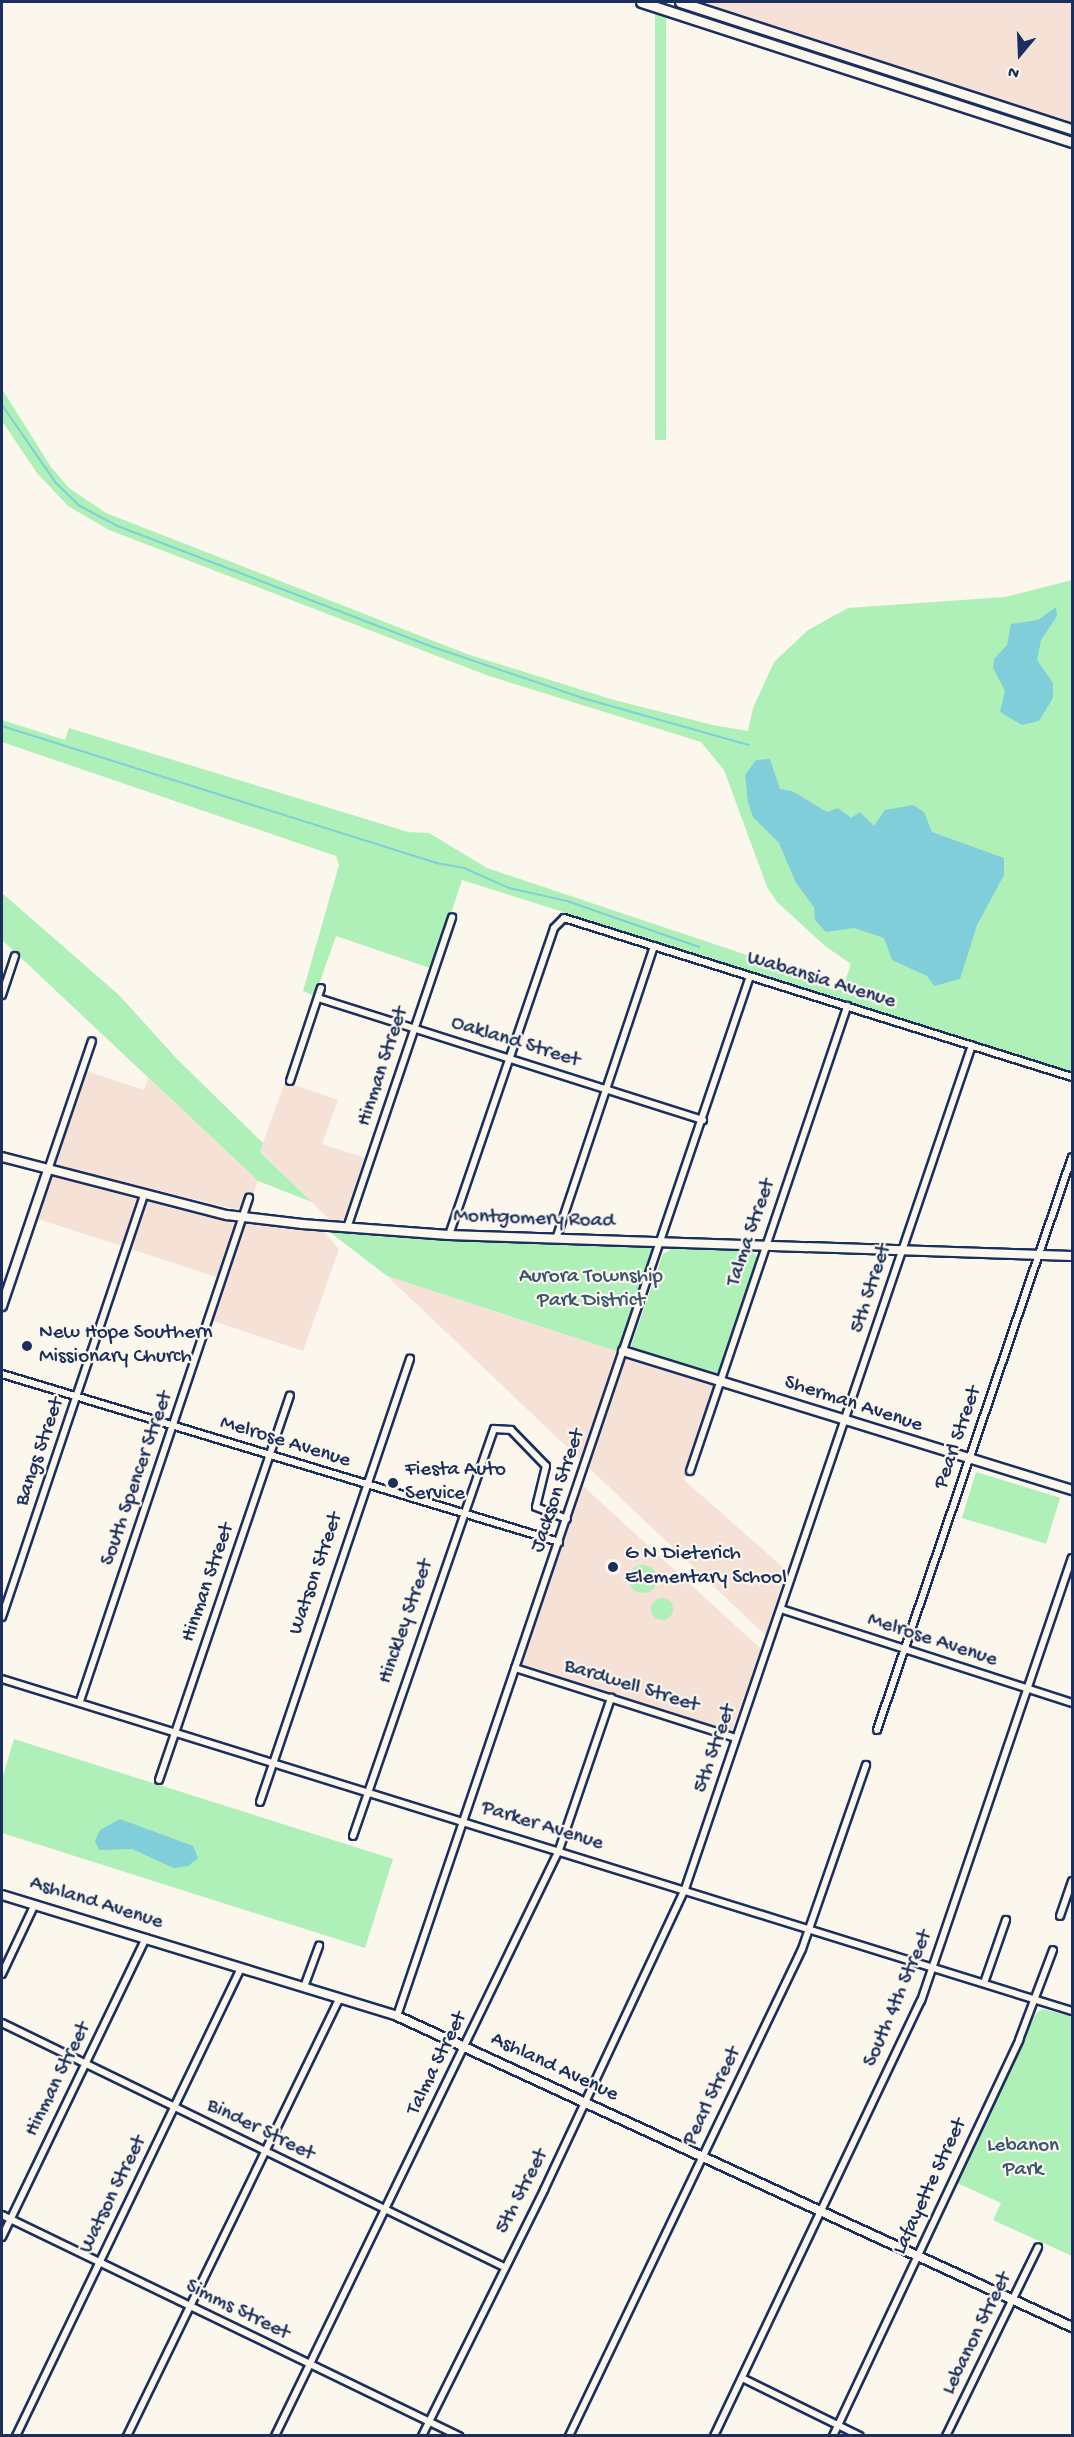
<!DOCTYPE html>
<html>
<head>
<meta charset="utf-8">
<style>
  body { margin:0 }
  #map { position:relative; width:1074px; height:2437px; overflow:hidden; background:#fbf7ec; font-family:"Gochi Hand",sans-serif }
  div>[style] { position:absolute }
  .built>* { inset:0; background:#f5e1d5 }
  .green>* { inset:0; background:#aff0b9; transform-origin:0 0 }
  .round { border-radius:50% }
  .water>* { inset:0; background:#7fceda }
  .stream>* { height:2px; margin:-1px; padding:0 1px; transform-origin:1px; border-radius:1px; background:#7fceda }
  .roads { filter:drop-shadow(2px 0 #1b2f5e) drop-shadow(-2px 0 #1b2f5e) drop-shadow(0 2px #1b2f5e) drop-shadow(0 -2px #1b2f5e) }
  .minor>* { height:6px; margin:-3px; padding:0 3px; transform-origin:3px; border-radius:3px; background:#fbf7ec }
  .tertiary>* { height:8px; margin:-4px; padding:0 4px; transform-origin:4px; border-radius:4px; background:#fbf7ec }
  .primary>* { height:9px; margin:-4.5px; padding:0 4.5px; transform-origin:4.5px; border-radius:4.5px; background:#fbf7ec }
  .dots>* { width:16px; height:16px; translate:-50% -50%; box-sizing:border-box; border:3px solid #fbf7ec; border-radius:50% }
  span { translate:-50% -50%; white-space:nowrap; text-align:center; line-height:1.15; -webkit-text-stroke:4.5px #fbf7ec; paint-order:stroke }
  .street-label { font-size:21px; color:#1b2f5e }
  .park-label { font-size:21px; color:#395670 }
  .poi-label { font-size:21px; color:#1b2f5e }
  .left { translate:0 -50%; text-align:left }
  .frame { position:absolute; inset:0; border:3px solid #1b2f5e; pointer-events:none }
  .north { position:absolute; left:990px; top:24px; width:60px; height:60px; -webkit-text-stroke:4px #fbf7ec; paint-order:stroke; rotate:199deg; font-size:16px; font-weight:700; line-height:24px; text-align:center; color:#1b2f5e }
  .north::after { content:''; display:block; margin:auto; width:21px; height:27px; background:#1b2f5e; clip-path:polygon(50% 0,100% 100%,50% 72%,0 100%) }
</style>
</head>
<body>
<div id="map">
  <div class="built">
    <i style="clip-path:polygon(695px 2px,1072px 2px,1072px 124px)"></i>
    <i style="clip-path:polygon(86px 1071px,144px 1090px,148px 1078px,258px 1181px,247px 1212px,54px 1165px)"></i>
    <i style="clip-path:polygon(285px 1082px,338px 1100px,322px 1144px,369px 1159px,349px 1221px,330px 1220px,260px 1151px)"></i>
    <i style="clip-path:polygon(51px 1175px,252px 1224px,324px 1232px,339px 1249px,303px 1351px,207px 1319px,220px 1278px,38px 1219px)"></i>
    <i style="clip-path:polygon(387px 1276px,716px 1384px,684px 1480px,786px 1570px,766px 1636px)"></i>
    <i style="clip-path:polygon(583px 1486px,761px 1649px,732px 1731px,521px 1666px)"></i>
  </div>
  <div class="green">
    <i style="left:655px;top:2px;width:11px;height:438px"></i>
    <i style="clip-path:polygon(2px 389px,51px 467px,69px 488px,106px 513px,467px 654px,614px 700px,713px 725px,748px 731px,753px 708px,774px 662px,808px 630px,848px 608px,1005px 597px,1072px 580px,1072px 1073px,462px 880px,433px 969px,336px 936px,315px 996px,303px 991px,339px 865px,336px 856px,2px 742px,2px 720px,65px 740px,69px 728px,408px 832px,429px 833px,487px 868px,777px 965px,831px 989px,842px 990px,851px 964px,825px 946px,777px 902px,767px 887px,724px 770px,701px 742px,489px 676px,109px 530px,68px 506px,37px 473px,2px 421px)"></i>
    <i style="clip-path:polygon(2px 893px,119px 995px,177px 1059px,263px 1143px,260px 1152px,312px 1202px,258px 1181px,2px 940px)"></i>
    <i style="clip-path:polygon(322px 1226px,662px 1243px,622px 1353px,387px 1276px)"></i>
    <i style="clip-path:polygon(675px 1247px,751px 1250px,757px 1257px,720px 1371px,714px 1375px,637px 1351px,631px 1346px,663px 1254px)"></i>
    <i style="left:976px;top:1472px;width:88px;height:48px;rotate:17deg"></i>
    <i class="round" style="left:629px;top:1565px;width:28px;height:28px"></i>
    <i class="round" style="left:651px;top:1598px;width:22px;height:22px"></i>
    <i style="clip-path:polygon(14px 1739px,393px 1859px,365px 1948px,2px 1833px,2px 1779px)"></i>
    <i style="clip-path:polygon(1043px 2009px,1072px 2017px,1072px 2256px,993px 2220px,1001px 2203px,957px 2183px,1036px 2013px)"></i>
  </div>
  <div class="water">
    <i style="clip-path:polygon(1056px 607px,1057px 616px,1041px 640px,1037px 660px,1053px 683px,1053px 698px,1039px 721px,1022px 725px,1000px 712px,1005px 691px,993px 668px,994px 659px,1007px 645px,1011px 624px,1038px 620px)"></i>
    <i style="clip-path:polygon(770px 759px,780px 789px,792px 791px,827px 812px,838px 808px,851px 818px,860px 812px,874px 826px,885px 810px,913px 805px,924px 812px,932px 832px,1004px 858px,1004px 875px,977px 925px,960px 979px,934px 986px,927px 976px,892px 960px,884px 938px,854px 928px,826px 932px,815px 920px,814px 907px,796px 883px,779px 843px,753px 817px,748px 803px,745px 775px,756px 760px)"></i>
    <i style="clip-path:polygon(120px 1819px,193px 1846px,198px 1858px,188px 1866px,174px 1868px,132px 1849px,99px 1850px,95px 1841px,100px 1830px)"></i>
  </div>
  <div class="stream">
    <i style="left:2px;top:405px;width:95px;rotate:55.3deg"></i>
    <i style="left:56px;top:483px;width:33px;rotate:44deg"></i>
    <i style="left:80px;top:506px;width:40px;rotate:28deg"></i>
    <i style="left:115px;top:525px;width:341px;rotate:21deg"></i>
    <i style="left:433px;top:647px;width:162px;rotate:18.8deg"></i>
    <i style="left:586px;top:699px;width:169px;rotate:15.8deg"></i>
    <i style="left:2px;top:726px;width:455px;rotate:17.5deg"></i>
    <i style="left:436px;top:863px;width:28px;rotate:10deg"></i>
    <i style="left:464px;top:868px;width:49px;rotate:24deg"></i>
    <i style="left:509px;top:888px;width:59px;rotate:12.6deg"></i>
    <i style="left:567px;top:901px;width:140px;rotate:19.2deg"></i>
  </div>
  <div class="roads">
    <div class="minor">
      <i style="left:2px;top:995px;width:41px;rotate:-71.6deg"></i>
      <i style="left:318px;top:998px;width:404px;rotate:17.6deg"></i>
      <i style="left:290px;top:1081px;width:98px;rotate:-71.6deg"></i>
      <i style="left:48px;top:1170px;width:136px;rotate:-71.2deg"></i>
      <i style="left:347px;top:1228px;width:328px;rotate:-71.3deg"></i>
      <i style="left:449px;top:1235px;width:324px;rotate:-71.1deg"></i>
      <i style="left:554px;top:928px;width:14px;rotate:-45deg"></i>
      <i style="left:564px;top:918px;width:532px;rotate:17.38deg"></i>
      <i style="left:556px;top:1239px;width:309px;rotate:-71.5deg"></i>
      <i style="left:2px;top:1374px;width:582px;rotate:16.78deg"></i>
      <i style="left:690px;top:1471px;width:491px;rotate:-71.3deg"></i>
      <i style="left:781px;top:1609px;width:306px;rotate:17.9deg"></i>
      <i style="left:2px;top:1617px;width:444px;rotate:-71.4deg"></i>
      <i style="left:515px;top:1668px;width:232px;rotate:17.6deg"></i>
      <i style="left:2px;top:1679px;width:1120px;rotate:17.24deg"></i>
      <i style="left:80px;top:1701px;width:531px;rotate:-71.43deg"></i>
      <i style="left:877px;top:1730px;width:605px;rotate:-71.21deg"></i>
      <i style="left:159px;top:1780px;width:406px;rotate:-71.2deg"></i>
      <i style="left:260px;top:1802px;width:468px;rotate:-71.3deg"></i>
      <i style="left:353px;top:1836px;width:431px;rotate:-70.9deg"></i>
      <i style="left:494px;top:1429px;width:17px;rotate:3deg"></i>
      <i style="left:511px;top:1430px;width:50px;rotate:45.8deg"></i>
      <i style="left:546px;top:1466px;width:42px;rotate:103.7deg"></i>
      <i style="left:536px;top:1507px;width:33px;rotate:21deg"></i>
      <i style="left:1060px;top:1916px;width:37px;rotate:-71deg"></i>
      <i style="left:2px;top:1974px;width:77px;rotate:-64.8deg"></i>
      <i style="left:984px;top:1983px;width:67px;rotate:-70.8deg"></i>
      <i style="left:304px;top:1987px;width:44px;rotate:-69.9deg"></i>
      <i style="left:397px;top:2016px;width:1098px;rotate:-71.25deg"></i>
      <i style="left:2px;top:2023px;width:558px;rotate:25.92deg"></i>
      <i style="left:2px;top:2215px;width:508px;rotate:25.81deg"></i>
      <i style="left:2px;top:2237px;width:332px;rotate:-64.3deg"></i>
      <i style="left:742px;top:2378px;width:131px;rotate:26.2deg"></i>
      <i style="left:16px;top:2436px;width:519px;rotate:-64.32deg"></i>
      <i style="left:127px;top:2436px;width:487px;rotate:-64.1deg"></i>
      <i style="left:275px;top:2436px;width:651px;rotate:-64.14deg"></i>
      <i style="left:559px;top:1850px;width:161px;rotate:-71.1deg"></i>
      <i style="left:422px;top:2436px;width:275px;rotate:-63.6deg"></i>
      <i style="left:544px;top:2190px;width:332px;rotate:-64.9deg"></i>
      <i style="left:685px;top:1889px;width:891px;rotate:-71.22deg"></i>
      <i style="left:569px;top:2436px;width:540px;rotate:-64.43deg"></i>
      <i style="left:802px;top:1949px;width:195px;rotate:-70.8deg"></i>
      <i style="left:714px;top:2436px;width:482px;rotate:-64.6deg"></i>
      <i style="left:921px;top:2001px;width:468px;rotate:-71.2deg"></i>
      <i style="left:833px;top:2436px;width:438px;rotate:-64.8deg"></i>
      <i style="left:1019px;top:2040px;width:96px;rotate:-69.3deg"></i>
      <i style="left:946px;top:2436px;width:210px;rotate:-64deg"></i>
    </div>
    <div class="tertiary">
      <i style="left:2px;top:1157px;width:232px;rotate:14.5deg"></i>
      <i style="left:227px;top:1215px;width:76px;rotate:6.8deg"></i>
      <i style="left:302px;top:1224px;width:147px;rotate:4.3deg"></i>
      <i style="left:449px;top:1235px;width:623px;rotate:1.93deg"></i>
      <i style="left:2px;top:1306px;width:144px;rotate:-71.3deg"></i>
      <i style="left:623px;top:1351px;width:470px;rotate:17.2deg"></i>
      <i style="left:2px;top:1895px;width:413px;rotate:17deg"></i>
      <i style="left:397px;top:2016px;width:743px;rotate:24.74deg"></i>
    </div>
    <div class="primary">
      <i style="left:641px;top:2px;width:453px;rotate:18deg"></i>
      <i style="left:680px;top:2px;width:412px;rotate:18deg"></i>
    </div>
  </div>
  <div class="dots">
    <i style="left:27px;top:1346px;background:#1b2f5e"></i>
    <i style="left:393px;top:1483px;background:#1b2f5e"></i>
    <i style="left:613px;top:1567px;background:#1b2f5e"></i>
  </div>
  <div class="street-label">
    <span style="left:821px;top:981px;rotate:17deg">Wabansia Avenue</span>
    <span style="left:515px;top:1043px;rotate:17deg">Oakland Street</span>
    <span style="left:384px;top:1067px;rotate:-72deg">Hinman Street</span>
    <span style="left:534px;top:1220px;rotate:2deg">Montgomery Road</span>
    <span style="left:752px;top:1233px;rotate:-71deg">Talma Street</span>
    <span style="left:872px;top:1289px;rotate:-72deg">5th Street</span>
    <span style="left:853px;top:1405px;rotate:18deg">Sherman Avenue</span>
    <span style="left:959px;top:1438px;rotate:-71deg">Pearl Street</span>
    <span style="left:285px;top:1443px;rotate:17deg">Melrose Avenue</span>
    <span style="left:41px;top:1452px;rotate:-71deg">Bangs Street</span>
    <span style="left:138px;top:1479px;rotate:-71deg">South Spencer Street</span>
    <span style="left:559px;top:1491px;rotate:-71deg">Jackson Street</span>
    <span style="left:317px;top:1574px;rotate:-71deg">Watson Street</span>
    <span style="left:209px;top:1583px;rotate:-71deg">Hinman Street</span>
    <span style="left:407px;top:1622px;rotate:-71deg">Hinckley Street</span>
    <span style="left:932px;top:1641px;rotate:18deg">Melrose Avenue</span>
    <span style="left:631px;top:1687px;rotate:17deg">Bardwell Street</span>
    <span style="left:716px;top:1749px;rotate:-71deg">5th Street</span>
    <span style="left:542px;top:1827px;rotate:17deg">Parker Avenue</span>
    <span style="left:96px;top:1904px;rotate:17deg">Ashland Avenue</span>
    <span style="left:899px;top:1999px;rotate:-67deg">South 4th Street</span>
    <span style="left:438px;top:2064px;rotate:-64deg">Talma Street</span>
    <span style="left:554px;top:2068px;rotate:25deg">Ashland Avenue</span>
    <span style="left:59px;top:2080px;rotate:-64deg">Hinman Street</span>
    <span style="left:713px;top:2097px;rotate:-64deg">Pearl Street</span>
    <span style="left:260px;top:2131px;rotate:26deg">Binder Street</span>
    <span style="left:931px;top:2187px;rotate:-65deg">Lafayette Street</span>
    <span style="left:523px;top:2192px;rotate:-63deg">5th Street</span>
    <span style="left:114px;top:2195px;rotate:-64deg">Watson Street</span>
    <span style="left:237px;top:2311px;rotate:26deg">Simms Street</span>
    <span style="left:978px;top:2334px;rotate:-64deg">Lebanon Street</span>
  </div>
  <div class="park-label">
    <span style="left:591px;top:1290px">Aurora Township<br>Park District</span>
    <span style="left:1023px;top:2159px">Lebanon<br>Park</span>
  </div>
  <div class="poi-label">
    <span class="left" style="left:39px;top:1346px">New Hope Southern<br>Missionary Church</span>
    <span class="left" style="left:405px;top:1483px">Fiesta Auto<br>Service</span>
    <span class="left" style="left:625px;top:1567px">G N Dieterich<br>Elementary School</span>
  </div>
  <div class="frame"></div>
  <div class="north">N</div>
</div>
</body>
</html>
